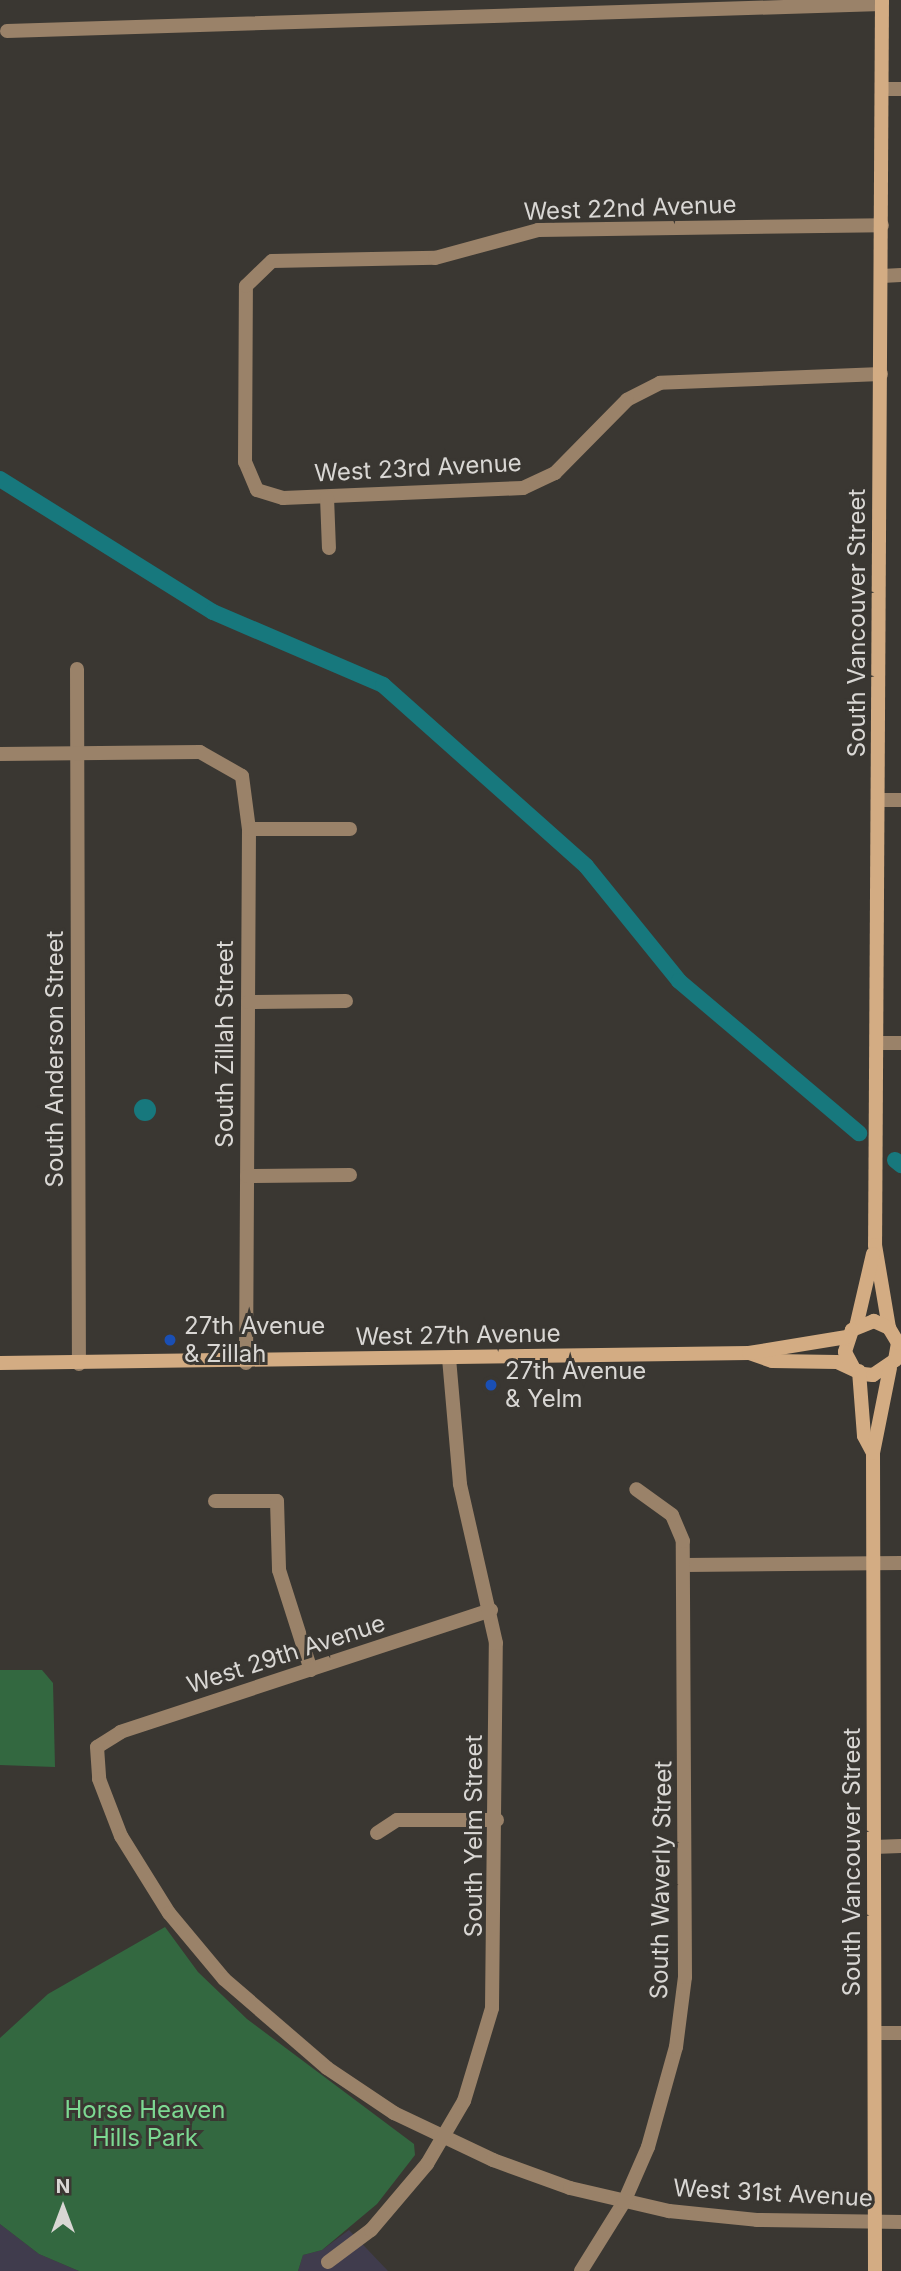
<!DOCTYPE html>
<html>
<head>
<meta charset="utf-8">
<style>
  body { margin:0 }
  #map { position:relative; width:901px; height:2271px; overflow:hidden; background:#3a3732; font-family:Inter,sans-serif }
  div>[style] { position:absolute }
  .education>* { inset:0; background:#403c4d }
  .green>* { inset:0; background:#336840 }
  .water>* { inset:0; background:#17787d }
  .round { border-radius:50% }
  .canal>* { height:16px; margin:-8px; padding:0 8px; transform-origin:8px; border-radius:8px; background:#17787d }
  .street>* { height:14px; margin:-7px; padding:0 7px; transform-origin:7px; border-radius:7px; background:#9a8269 }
  .secondary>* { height:14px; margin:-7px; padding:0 7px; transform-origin:7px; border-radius:7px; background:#d3ac83 }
  .dots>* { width:19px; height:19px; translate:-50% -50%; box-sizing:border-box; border:4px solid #3a3732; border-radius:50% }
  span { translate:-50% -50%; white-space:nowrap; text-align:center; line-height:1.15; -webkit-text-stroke:6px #3a3732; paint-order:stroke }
  .street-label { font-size:24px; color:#d9d7d4 }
  .poi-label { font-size:24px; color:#d9d7d4 }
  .left { translate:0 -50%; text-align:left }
  .park-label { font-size:24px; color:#7cd992 }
  .north { position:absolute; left:28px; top:2173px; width:70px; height:70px; -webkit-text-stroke:5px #3a3732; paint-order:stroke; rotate:0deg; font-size:19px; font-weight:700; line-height:28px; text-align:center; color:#d9d7d4 }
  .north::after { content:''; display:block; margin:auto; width:24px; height:32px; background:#d9d7d4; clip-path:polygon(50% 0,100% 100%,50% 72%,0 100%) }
</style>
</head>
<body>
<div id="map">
  <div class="education">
    <i style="clip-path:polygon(0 2224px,39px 2254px,79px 2271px,0 2271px)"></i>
    <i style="clip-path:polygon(349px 2230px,388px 2271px,298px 2271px,303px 2255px,322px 2250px)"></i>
  </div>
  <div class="green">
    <i style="clip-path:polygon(0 1670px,42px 1670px,53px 1683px,55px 1767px,0 1765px)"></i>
    <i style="clip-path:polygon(165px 1927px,198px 1972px,247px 2019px,414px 2144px,415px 2155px,377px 2204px,322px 2250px,303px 2255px,298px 2271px,79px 2271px,39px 2254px,0 2224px,0 2038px,48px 1994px)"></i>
  </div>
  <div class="water">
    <i class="round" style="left:134px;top:1099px;width:22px;height:22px"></i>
  </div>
  <div class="canal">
    <i style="left:0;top:479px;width:251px;rotate:32deg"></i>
    <i style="left:213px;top:612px;width:185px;rotate:23.2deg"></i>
    <i style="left:383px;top:685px;width:272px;rotate:41.7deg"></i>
    <i style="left:586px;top:866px;width:148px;rotate:51deg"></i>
    <i style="left:679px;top:981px;width:236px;rotate:40.2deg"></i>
    <i style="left:895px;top:1160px;width:8px;rotate:40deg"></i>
  </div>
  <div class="street">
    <i style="left:7px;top:31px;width:875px;rotate:-1.77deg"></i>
    <i style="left:882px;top:89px;width:19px"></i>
    <i style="left:882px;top:276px;width:19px;rotate:-3deg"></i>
    <i style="left:881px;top:374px;width:221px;rotate:177.7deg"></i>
    <i style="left:660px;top:383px;width:37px;rotate:153deg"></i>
    <i style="left:627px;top:400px;width:103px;rotate:134.6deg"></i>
    <i style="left:555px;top:473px;width:35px;rotate:155deg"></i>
    <i style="left:523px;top:488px;width:240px;rotate:177.6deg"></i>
    <i style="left:283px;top:498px;width:27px;rotate:-163deg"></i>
    <i style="left:257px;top:490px;width:30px;rotate:-113deg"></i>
    <i style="left:245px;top:462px;width:176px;rotate:-89.7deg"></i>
    <i style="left:246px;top:286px;width:36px;rotate:-44deg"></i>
    <i style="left:272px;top:261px;width:163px;rotate:-1.1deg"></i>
    <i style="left:435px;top:258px;width:107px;rotate:-15.2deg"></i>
    <i style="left:538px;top:230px;width:344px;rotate:-0.8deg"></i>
    <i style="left:327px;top:497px;width:51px;rotate:87.8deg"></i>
    <i style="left:77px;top:669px;width:695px;rotate:89.84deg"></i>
    <i style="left:0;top:754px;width:200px;rotate:-0.6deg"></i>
    <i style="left:200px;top:752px;width:48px;rotate:29.7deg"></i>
    <i style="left:242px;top:776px;width:53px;rotate:82.5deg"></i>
    <i style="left:249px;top:829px;width:534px;rotate:90.32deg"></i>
    <i style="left:879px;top:800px;width:22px"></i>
    <i style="left:249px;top:829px;width:101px"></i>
    <i style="left:248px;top:1002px;width:98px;rotate:-0.6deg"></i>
    <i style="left:877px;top:1043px;width:24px"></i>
    <i style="left:247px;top:1176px;width:103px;rotate:-0.6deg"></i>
    <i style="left:215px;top:1501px;width:62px"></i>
    <i style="left:277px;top:1501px;width:69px;rotate:88.3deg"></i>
    <i style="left:279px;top:1570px;width:105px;rotate:72.3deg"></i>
    <i style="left:685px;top:1565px;width:216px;rotate:-0.5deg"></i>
    <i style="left:491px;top:1610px;width:390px;rotate:161.8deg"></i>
    <i style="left:121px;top:1732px;width:28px;rotate:148deg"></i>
    <i style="left:97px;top:1747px;width:32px;rotate:86deg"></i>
    <i style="left:99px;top:1779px;width:61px;rotate:68.9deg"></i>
    <i style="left:121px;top:1836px;width:91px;rotate:58.1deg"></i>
    <i style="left:169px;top:1913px;width:86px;rotate:50.2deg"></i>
    <i style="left:224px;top:1979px;width:136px;rotate:40.8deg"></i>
    <i style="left:327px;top:2068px;width:81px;rotate:33.9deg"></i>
    <i style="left:394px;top:2113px;width:110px;rotate:25.4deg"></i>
    <i style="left:493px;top:2160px;width:82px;rotate:20deg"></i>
    <i style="left:570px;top:2188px;width:102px;rotate:13.1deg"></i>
    <i style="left:669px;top:2211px;width:88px;rotate:5.8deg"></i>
    <i style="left:757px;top:2220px;width:144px;rotate:0.8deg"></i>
    <i style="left:377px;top:1833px;width:24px;rotate:-33deg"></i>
    <i style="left:397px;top:1820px;width:100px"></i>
    <i style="left:874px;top:1847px;width:27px;rotate:-2deg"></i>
    <i style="left:875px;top:2033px;width:26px"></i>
    <i style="left:328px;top:2262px;width:54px;rotate:-36.7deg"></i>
    <i style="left:371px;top:2230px;width:87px;rotate:-49.7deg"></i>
    <i style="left:427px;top:2164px;width:73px;rotate:-59.6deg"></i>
    <i style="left:464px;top:2101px;width:97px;rotate:-73.2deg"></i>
    <i style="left:492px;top:2008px;width:365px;rotate:-89.4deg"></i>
    <i style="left:496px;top:1643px;width:163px;rotate:-102.8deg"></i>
    <i style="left:460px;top:1484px;width:126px;rotate:-95deg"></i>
    <i style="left:581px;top:2271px;width:81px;rotate:-58.1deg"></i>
    <i style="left:624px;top:2202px;width:60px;rotate:-66.4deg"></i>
    <i style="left:648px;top:2147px;width:104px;rotate:-74.4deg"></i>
    <i style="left:676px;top:2047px;width:71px;rotate:-82.7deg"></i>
    <i style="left:685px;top:1977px;width:436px;rotate:-90.3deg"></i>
    <i style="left:683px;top:1541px;width:28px;rotate:-113deg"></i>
    <i style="left:672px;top:1515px;width:44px;rotate:-144.2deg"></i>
  </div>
  <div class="secondary">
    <i style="left:882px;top:0;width:1245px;rotate:90.32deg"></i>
    <i style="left:875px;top:1245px;width:84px;rotate:80.4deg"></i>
    <i style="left:856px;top:1327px;width:75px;rotate:-76.9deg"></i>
    <i style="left:749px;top:1353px;width:24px;rotate:19deg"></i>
    <i style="left:772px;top:1361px;width:65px;rotate:0.9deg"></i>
    <i style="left:837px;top:1362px;width:29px;rotate:25deg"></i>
    <i style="left:863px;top:1374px;width:10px;rotate:6deg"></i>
    <i style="left:873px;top:1375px;width:27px;rotate:-34deg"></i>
    <i style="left:895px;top:1360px;width:17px;rotate:-80deg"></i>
    <i style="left:898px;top:1343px;width:17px;rotate:-121deg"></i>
    <i style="left:889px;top:1328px;width:17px;rotate:-155deg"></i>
    <i style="left:874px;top:1321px;width:24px;rotate:158deg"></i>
    <i style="left:852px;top:1330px;width:23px;rotate:108deg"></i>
    <i style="left:845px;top:1352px;width:19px;rotate:62deg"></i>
    <i style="left:0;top:1363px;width:749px;rotate:-0.76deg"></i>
    <i style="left:749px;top:1353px;width:99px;rotate:-9.3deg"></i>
    <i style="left:859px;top:1371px;width:65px;rotate:85.6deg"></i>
    <i style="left:864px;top:1436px;width:19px;rotate:62deg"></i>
    <i style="left:875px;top:2271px;width:818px;rotate:-90.14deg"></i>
    <i style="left:873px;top:1453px;width:87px;rotate:-78.7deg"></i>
  </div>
  <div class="dots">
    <i style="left:170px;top:1340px;background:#1a4fb4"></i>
    <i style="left:491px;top:1385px;background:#1a4fb4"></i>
  </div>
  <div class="street-label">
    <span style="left:630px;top:208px;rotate:-2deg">West 22nd Avenue</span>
    <span style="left:418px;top:468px;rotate:-3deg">West 23rd Avenue</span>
    <span style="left:857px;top:623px;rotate:-90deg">South Vancouver Street</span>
    <span style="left:225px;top:1044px;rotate:-90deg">South Zillah Street</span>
    <span style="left:55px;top:1059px;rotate:-90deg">South Anderson Street</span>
    <span style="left:458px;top:1335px;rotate:-1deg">West 27th Avenue</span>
    <span style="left:286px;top:1654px;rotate:-18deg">West 29th Avenue</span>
    <span style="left:474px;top:1836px;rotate:-90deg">South Yelm Street</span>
    <span style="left:852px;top:1862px;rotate:-90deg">South Vancouver Street</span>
    <span style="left:661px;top:1880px;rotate:-89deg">South Waverly Street</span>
    <span style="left:773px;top:2193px;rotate:3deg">West 31st Avenue</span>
  </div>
  <div class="poi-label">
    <span class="left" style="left:184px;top:1340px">27th Avenue<br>&amp; Zillah</span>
    <span class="left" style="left:505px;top:1385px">27th Avenue<br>&amp; Yelm</span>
  </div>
  <div class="park-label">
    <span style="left:145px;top:2124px">Horse Heaven<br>Hills Park</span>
  </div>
  <div class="north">N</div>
</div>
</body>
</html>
